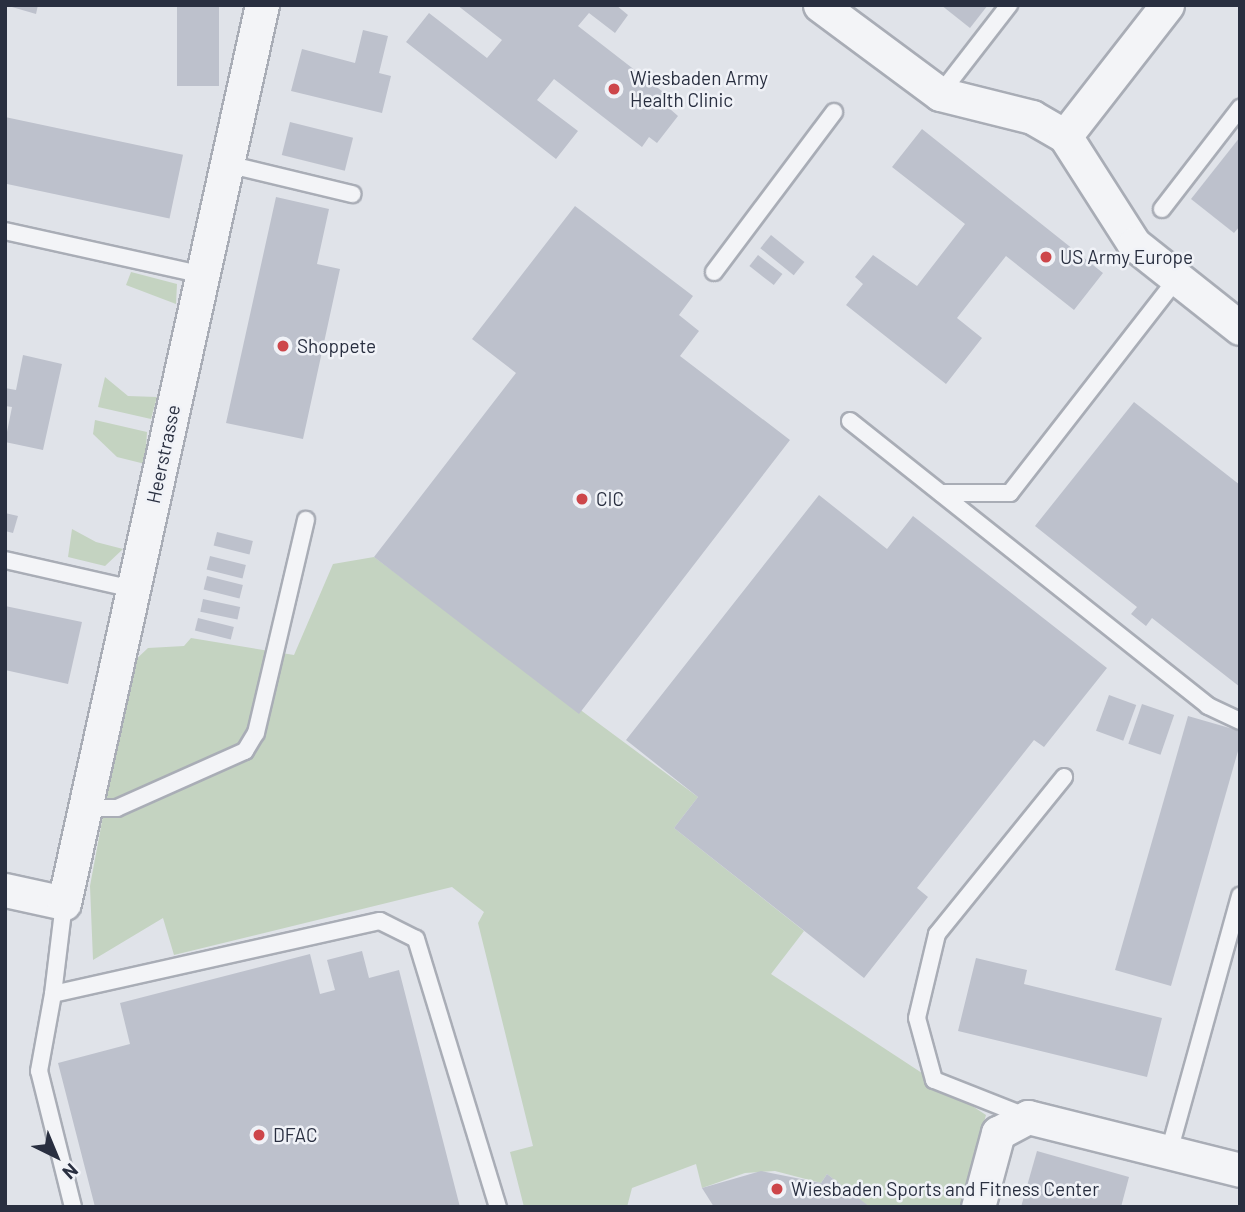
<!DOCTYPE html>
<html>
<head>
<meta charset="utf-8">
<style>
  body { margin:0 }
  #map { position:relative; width:1245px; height:1212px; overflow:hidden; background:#e0e3e9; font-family:Barlow,sans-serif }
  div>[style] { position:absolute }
  .green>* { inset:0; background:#c4d3c1 }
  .building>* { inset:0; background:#bdc1cc; transform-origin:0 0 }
  .roads { filter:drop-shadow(2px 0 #a9adb6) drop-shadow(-2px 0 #a9adb6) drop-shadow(0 2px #a9adb6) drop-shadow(0 -2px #a9adb6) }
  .service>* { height:16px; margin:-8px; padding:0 8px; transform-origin:8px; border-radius:8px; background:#f3f4f7 }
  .minor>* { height:33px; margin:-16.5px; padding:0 16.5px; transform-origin:16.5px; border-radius:16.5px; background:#f3f4f7 }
  .dots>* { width:19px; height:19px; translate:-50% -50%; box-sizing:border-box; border:4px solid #f0f2f7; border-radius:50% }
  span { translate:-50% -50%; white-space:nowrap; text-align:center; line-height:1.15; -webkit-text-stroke:5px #f0f2f7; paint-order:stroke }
  .poi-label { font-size:19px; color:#292f40 }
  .left { translate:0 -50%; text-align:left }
  .street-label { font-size:19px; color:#292f40 }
  .frame { position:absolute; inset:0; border:7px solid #292f40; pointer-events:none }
  .north { position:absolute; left:21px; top:1121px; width:70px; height:70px; -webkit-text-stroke:5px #f0f2f7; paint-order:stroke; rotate:137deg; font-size:19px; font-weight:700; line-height:28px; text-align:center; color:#292f40 }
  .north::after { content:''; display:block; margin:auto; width:24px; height:32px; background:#292f40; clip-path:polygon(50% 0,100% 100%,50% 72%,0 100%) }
</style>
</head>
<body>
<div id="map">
  <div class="green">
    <i style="clip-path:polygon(131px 272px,177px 284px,176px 304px,126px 285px)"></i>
    <i style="clip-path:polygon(105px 377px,128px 396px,157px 397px,151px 419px,98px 407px)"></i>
    <i style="clip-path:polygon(95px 420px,147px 432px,145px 464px,117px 457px,93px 434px)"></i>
    <i style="clip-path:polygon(72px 529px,96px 542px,123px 549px,105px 566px,68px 557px)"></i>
    <i style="clip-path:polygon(374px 557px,698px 797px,674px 828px,804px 931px,771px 974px,986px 1115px,960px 1207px,869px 1207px,827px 1174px,821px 1183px,775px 1171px,745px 1173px,702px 1188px,696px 1164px,632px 1188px,627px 1207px,524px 1207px,510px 1152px,533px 1146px,478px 923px,484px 912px,452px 887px,174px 955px,163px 918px,93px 960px,90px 886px,131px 664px,148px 648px,184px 646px,191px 638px,294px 655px,333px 564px)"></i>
  </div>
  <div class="building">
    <i style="clip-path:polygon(5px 5px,38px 5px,36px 14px)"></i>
    <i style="left:177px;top:5px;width:42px;height:81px"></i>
    <i style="clip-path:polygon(457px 5px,616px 5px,628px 15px,615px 33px,589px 13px,578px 26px,676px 102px,670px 109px,678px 116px,657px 143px,649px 137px,642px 147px,554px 79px,537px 100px,578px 131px,556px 159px,406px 42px,429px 13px,487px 58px,502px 40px)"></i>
    <i style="clip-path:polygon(941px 5px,988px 5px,970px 28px)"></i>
    <i style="clip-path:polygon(363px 30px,388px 36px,379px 73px,391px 76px,382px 113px,291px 91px,302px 49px,355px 63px)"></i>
    <i style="left:5px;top:117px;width:182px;height:65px;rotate:12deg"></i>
    <i style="left:290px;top:122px;width:65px;height:34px;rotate:14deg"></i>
    <i style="clip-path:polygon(922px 129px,1103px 273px,1074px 310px,1006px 256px,957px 318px,982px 338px,946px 384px,846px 305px,863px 284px,855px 277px,873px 255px,917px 286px,965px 224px,892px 167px)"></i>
    <i style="clip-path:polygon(1240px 137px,1240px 226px,1234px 233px,1191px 199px)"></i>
    <i style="clip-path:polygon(276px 197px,329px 209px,317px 264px,340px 269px,303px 439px,226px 423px)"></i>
    <i style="clip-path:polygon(575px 206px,693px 296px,679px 315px,699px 331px,680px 356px,790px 440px,579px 714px,374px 557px,516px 373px,472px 339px)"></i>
    <i style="left:771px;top:235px;width:43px;height:17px;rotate:39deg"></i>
    <i style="left:758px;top:255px;width:31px;height:14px;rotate:38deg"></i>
    <i style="clip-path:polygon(23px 355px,62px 364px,43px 450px,5px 442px,12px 407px,5px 406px,5px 388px,16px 390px)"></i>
    <i style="clip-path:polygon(1134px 402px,1240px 485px,1240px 687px,1152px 618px,1146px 626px,1131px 614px,1137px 607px,1035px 526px)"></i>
    <i style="clip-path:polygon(819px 495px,887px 549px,913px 516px,1107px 668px,1044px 747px,1034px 740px,917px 888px,928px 897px,864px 978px,674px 828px,698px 797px,626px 740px)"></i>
    <i style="clip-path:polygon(5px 513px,18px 516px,13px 533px,5px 531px)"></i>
    <i style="left:217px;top:532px;width:37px;height:14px;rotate:14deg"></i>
    <i style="left:210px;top:556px;width:37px;height:14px;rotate:14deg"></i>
    <i style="left:207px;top:576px;width:37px;height:14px;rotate:14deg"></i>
    <i style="left:203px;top:599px;width:38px;height:13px;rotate:12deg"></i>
    <i style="clip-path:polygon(5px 606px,82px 622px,68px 684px,5px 670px)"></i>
    <i style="left:198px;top:618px;width:37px;height:13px;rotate:14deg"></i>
    <i style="left:1109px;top:695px;width:29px;height:38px;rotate:20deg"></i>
    <i style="left:1142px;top:704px;width:34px;height:42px;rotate:19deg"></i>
    <i style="clip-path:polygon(1188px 716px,1240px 731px,1240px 744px,1171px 986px,1115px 970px)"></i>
    <i style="clip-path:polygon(362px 951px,369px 978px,399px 970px,460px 1207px,95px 1207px,58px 1063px,130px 1044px,120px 1003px,310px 954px,320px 994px,335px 990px,327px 960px)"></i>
    <i style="clip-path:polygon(976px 958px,1027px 970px,1024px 984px,1162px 1018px,1147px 1077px,958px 1031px)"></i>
    <i style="clip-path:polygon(1037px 1151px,1129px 1177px,1121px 1207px,1021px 1207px)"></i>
    <i style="clip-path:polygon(761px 1171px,821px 1183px,827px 1174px,870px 1207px,714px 1207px,702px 1188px)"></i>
  </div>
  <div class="roads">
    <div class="service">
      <i style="left:940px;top:94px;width:113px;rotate:-52.2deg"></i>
      <i style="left:227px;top:164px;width:129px;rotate:13.5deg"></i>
      <i style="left:1162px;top:209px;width:128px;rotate:-52.3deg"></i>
      <i style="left:5px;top:231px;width:203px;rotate:12.5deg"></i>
      <i style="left:714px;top:272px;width:200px;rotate:-53.1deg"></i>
      <i style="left:850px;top:421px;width:458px;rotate:38.5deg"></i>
      <i style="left:1208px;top:706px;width:35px;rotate:25deg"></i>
      <i style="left:941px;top:493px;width:69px"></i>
      <i style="left:1010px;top:493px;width:270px;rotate:-52.1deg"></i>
      <i style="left:5px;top:560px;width:131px;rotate:12.8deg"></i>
      <i style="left:86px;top:808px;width:31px"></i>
      <i style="left:117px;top:808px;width:140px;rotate:-24deg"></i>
      <i style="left:245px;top:751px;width:21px;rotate:-59deg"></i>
      <i style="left:256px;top:733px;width:219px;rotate:-76.8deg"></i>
      <i style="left:53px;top:994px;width:92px;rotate:-83.1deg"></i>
      <i style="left:1025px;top:1116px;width:98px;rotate:-158.4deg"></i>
      <i style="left:934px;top:1080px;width:64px;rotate:-105.3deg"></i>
      <i style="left:917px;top:1018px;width:86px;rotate:-76.6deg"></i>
      <i style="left:937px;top:934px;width:202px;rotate:-51deg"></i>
      <i style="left:1169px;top:1152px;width:266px;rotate:-74.5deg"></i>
      <i style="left:73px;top:1207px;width:140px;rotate:-104deg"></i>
      <i style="left:39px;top:1071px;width:78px;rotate:-79.7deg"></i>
      <i style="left:53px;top:994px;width:335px;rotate:-12.6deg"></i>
      <i style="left:380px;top:921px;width:40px;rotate:26.6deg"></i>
      <i style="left:416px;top:939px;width:280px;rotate:73deg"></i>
    </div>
    <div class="minor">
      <i style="left:820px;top:5px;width:149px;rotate:36.6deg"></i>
      <i style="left:940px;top:94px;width:95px;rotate:14deg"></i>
      <i style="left:1032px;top:117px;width:38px;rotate:30deg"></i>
      <i style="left:1065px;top:136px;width:128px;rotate:57.4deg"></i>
      <i style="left:1134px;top:244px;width:135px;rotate:38.4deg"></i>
      <i style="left:1065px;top:136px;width:166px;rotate:-52.1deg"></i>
      <i style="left:5px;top:890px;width:60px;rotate:12.4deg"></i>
      <i style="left:64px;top:903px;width:920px;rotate:-77.57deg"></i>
      <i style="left:978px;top:1207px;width:77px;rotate:-74.9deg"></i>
      <i style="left:998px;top:1133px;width:34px;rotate:-28deg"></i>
      <i style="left:1028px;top:1117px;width:219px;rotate:14deg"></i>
    </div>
  </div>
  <div class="dots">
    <i style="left:614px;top:89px;background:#cd464a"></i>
    <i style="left:1046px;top:257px;background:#cd464a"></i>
    <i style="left:283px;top:346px;background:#cd464a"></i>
    <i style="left:582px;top:499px;background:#cd464a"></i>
    <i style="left:259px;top:1135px;background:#cd464a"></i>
    <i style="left:777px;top:1189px;background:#cd464a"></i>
  </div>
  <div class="poi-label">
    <span class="left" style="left:630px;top:89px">Wiesbaden Army<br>Health Clinic</span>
    <span class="left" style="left:1060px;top:257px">US Army Europe</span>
    <span class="left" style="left:297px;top:346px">Shoppete</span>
    <span class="left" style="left:596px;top:499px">CIC</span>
    <span class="left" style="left:273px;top:1135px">DFAC</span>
    <span class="left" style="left:791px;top:1189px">Wiesbaden Sports and Fitness Center</span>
  </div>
  <div class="street-label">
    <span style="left:163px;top:454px;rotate:-78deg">Heerstrasse</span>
  </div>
  <div class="frame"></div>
  <div class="north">N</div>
</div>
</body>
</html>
